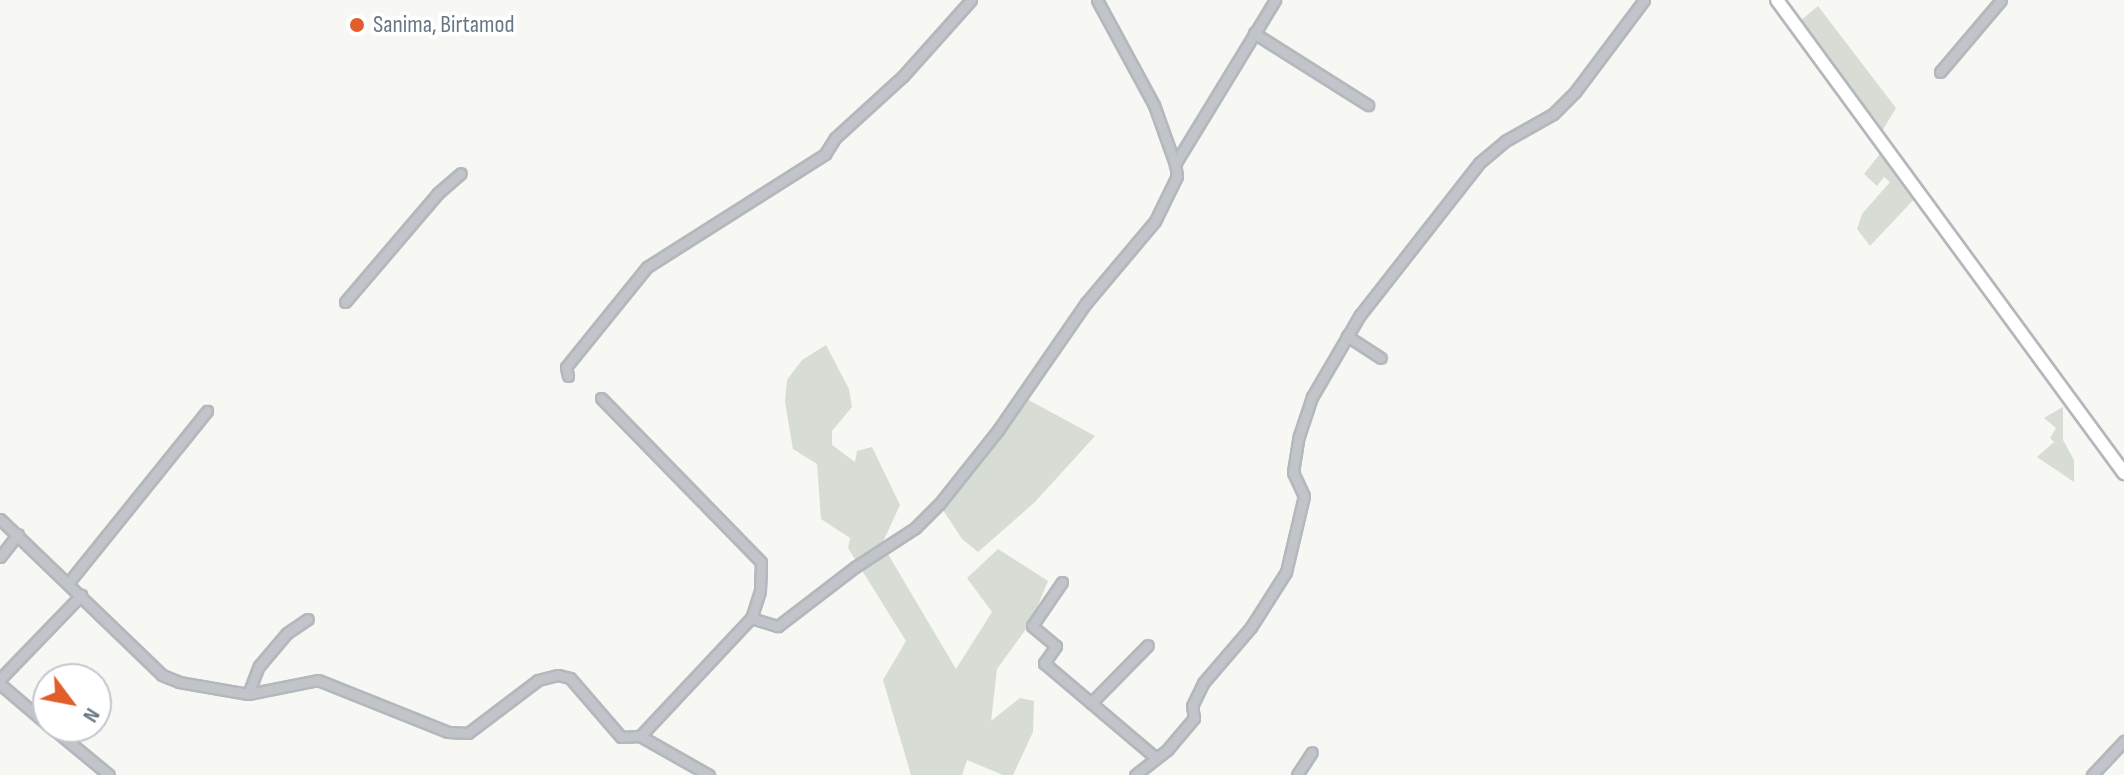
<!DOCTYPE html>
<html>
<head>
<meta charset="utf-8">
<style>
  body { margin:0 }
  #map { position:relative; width:2124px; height:775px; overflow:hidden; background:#f7f7f4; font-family:"Sofia Sans Condensed",sans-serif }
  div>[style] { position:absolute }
  .green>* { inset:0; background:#d7dcd4 }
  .roads { filter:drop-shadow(2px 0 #b3b8bd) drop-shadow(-2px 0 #b3b8bd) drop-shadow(0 2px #b3b8bd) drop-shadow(0 -2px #b3b8bd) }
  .street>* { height:9px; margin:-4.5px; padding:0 4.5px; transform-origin:4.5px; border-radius:4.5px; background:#c1c4c8 }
  .secondary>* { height:12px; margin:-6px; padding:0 6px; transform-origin:6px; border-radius:6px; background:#fff }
  .dots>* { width:22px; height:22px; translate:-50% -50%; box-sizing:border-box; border:4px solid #fff; border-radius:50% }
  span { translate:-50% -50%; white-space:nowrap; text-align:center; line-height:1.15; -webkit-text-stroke:8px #fff; paint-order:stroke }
  .poi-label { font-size:24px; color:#677685 }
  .left { translate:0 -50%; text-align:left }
  .north { position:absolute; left:32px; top:663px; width:80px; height:80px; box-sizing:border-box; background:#fff; border:2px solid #c2c8ce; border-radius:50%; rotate:122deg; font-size:22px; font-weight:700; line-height:32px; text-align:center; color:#677685 }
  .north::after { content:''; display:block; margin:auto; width:28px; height:36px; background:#e15d2a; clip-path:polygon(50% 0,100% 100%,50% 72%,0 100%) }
</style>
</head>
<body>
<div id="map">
  <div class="green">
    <i style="clip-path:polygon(1818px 6px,1896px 108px,1879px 136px,1800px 21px)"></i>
    <i style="clip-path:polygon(1883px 150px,1917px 196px,1870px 246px,1857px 229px,1862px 214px,1890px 182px,1884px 177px,1877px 186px,1864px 174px)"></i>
    <i style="clip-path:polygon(826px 345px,849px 389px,852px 407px,832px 431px,832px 445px,855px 462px,857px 451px,872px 447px,900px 505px,882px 544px,956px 669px,992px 612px,967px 578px,998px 549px,1048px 581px,1031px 622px,997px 669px,991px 721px,1020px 698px,1034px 701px,1033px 732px,1013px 775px,1003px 775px,967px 760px,962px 775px,911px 775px,883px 680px,906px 641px,848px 548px,850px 538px,821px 519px,817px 464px,793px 449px,785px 402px,787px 380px,802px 360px)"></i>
    <i style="clip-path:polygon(1025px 398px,1095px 436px,1035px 502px,978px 552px,962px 539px,941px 507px,998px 437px)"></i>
    <i style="clip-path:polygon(2063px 407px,2063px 440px,2074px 460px,2074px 482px,2037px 457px,2054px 442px,2050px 438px,2056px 428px,2044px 418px)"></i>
  </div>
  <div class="roads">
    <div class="street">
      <i style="left:1097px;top:0;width:119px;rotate:61.5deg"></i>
      <i style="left:1154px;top:105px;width:63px;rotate:70.4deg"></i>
      <i style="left:1254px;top:33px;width:135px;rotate:32.3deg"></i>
      <i style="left:1940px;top:72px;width:94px;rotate:-49.7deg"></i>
      <i style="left:345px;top:302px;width:143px;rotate:-49.5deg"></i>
      <i style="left:438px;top:193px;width:30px;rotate:-41deg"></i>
      <i style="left:1347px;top:336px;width:40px;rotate:32.9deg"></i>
      <i style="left:568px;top:376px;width:9px;rotate:-103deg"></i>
      <i style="left:566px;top:367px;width:129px;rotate:-51deg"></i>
      <i style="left:647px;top:267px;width:211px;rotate:-32.4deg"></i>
      <i style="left:825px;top:154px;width:19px;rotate:-58deg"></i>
      <i style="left:835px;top:138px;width:92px;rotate:-42.4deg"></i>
      <i style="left:903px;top:76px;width:102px;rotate:-48.2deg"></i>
      <i style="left:601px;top:398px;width:229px;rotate:45.7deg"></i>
      <i style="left:761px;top:562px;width:29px;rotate:92deg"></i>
      <i style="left:760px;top:591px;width:28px;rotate:108deg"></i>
      <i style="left:751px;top:618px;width:162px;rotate:133.2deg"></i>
      <i style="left:0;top:519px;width:225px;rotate:43.9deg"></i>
      <i style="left:162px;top:675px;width:18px;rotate:22deg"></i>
      <i style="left:179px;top:682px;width:70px;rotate:9.9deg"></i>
      <i style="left:248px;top:694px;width:71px;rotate:-11.3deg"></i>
      <i style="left:318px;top:680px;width:140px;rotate:21.8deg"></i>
      <i style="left:448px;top:732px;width:20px;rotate:3deg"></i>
      <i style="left:468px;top:733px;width:88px;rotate:-37.1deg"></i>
      <i style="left:538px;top:680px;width:21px;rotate:-14deg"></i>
      <i style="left:558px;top:675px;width:12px;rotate:14deg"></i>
      <i style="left:570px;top:678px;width:78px;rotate:49.2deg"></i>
      <i style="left:621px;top:737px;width:19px;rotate:-3deg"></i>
      <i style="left:640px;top:736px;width:79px;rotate:29.5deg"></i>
      <i style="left:0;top:557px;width:29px;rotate:-52deg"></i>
      <i style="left:69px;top:582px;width:220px;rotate:-51.1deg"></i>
      <i style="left:1062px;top:582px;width:53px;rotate:124.3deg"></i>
      <i style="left:1032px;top:626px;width:31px;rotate:40deg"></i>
      <i style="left:1056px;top:646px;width:21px;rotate:125deg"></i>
      <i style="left:1044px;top:663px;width:147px;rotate:40.3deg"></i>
      <i style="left:751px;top:618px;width:28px;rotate:17deg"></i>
      <i style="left:778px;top:626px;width:97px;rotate:-37.5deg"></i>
      <i style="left:855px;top:567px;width:72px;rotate:-33deg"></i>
      <i style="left:915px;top:528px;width:35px;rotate:-45deg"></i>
      <i style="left:940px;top:503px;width:93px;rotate:-51.5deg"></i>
      <i style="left:998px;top:430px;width:155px;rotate:-55.3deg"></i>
      <i style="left:1086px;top:303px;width:107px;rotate:-49.9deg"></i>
      <i style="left:1155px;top:221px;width:50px;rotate:-63.9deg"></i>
      <i style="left:1177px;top:176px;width:12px;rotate:-99deg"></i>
      <i style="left:1175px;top:164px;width:192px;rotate:-58.6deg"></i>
      <i style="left:0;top:679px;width:117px;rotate:-46deg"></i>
      <i style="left:0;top:684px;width:63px;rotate:40.5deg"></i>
      <i style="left:248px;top:694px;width:30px;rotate:-69deg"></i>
      <i style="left:259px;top:666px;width:43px;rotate:-49.7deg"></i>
      <i style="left:287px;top:633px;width:25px;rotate:-34deg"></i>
      <i style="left:1091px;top:703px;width:81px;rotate:-45.5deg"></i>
      <i style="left:51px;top:727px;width:75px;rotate:39.6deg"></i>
      <i style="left:1135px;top:775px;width:41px;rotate:-38deg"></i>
      <i style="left:1167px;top:750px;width:42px;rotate:-49.8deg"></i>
      <i style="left:1194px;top:718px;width:12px;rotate:-99deg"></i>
      <i style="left:1192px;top:706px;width:25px;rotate:-64deg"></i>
      <i style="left:1203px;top:683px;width:74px;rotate:-49.4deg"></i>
      <i style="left:1251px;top:627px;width:65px;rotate:-57.5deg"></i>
      <i style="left:1286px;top:572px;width:78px;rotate:-76.7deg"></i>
      <i style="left:1304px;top:496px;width:26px;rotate:-115deg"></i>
      <i style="left:1293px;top:472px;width:36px;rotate:-81deg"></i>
      <i style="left:1299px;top:436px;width:41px;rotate:-71.6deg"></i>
      <i style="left:1312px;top:397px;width:95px;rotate:-59.7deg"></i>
      <i style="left:1360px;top:315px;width:193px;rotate:-51.9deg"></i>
      <i style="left:1479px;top:163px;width:34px;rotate:-40deg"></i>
      <i style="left:1505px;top:141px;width:55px;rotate:-29.4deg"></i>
      <i style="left:1553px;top:114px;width:31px;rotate:-45deg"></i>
      <i style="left:1575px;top:92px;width:115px;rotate:-53.1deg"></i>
      <i style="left:1297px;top:775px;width:27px;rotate:-57deg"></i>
      <i style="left:2092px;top:775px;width:47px;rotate:-46.7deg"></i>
    </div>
    <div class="secondary">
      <i style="left:1777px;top:0;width:587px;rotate:53.74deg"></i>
    </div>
  </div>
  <div class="dots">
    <i style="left:357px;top:25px;background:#e15d2a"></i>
  </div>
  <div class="poi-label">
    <span class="left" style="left:373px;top:25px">Sanima, Birtamod</span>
  </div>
  <div class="north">N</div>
</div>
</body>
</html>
